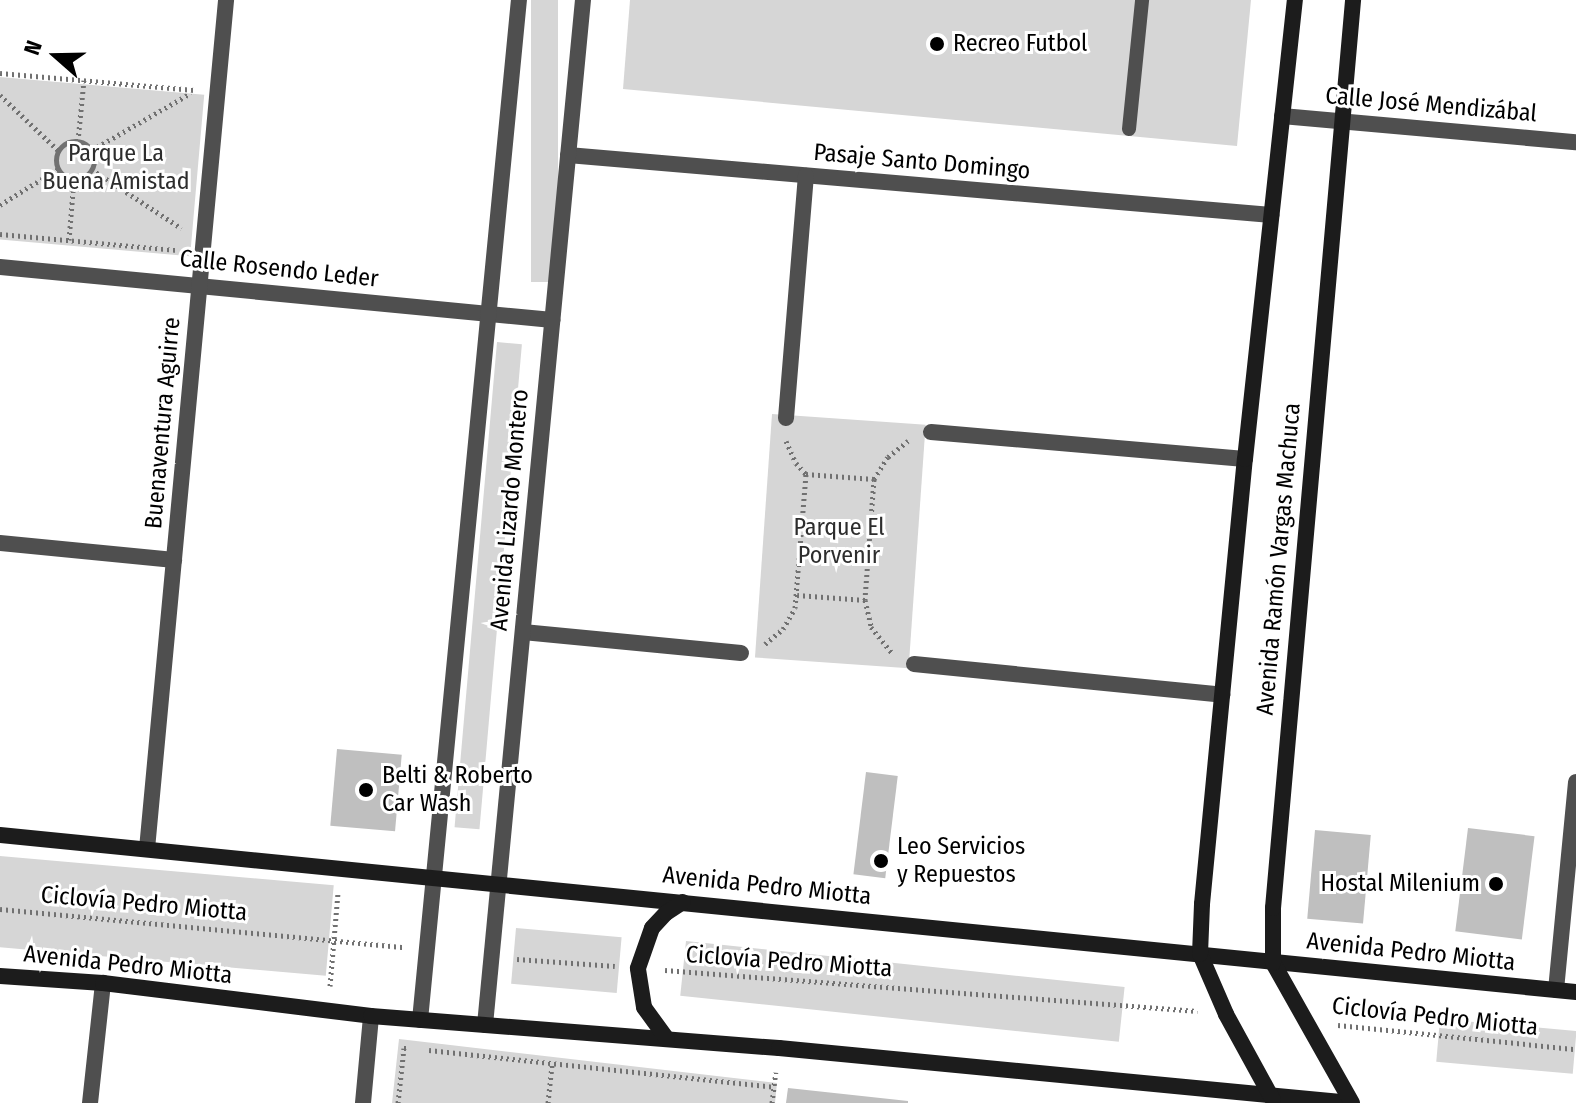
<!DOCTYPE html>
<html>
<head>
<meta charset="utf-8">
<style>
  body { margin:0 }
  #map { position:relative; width:1576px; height:1103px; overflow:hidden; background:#fff; font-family:"Fira Sans Condensed",sans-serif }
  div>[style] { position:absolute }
  .green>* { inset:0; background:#d6d6d6; transform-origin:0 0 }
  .building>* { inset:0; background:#bfbfbf; transform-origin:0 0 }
  .path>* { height:5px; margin-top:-2.5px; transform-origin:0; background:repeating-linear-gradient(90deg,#717171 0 2px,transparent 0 6px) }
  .path>.ring { margin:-2.5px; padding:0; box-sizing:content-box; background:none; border:5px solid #717171; border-radius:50% }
  .service>* { height:14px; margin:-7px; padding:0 7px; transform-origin:7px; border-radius:7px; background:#4f4f4f }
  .minor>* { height:16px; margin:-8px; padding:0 8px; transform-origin:8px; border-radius:8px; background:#4f4f4f }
  .tertiary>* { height:16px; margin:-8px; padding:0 8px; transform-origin:8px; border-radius:8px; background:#4f4f4f }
  .secondary>* { height:16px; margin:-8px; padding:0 8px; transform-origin:8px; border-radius:8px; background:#1c1c1c }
  .dots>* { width:22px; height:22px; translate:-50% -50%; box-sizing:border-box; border:4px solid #fff; border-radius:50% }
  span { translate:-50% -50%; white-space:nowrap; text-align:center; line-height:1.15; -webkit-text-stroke:6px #fff; paint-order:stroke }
  .poi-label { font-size:24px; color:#000 }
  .left { translate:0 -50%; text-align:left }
  .right { translate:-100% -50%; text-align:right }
  .street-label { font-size:24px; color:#000 }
  .park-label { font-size:24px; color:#2d2d2d }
  .north { position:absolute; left:16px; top:16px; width:80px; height:80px; -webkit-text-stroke:6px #fff; paint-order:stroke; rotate:290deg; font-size:22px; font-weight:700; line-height:32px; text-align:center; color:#000 }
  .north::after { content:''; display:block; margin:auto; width:28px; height:36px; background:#000; clip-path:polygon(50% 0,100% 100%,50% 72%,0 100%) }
</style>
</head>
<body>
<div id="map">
  <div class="green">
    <i style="left:531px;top:0;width:27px;height:282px"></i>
    <i style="clip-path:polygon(630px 0,1251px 0,1237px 146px,623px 89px)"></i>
    <i style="left:0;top:77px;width:205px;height:162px;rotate:5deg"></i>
    <i style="left:497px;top:342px;width:25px;height:487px;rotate:5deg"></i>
    <i style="left:772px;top:414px;width:154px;height:244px;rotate:4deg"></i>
    <i style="left:0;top:856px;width:335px;height:91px;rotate:5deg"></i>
    <i style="left:516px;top:928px;width:106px;height:56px;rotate:5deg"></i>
    <i style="left:686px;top:941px;width:441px;height:55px;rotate:6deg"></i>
    <i style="left:1440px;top:1019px;width:137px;height:43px;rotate:5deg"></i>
    <i style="clip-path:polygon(399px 1039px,777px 1083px,775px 1103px,392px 1103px)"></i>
  </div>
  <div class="building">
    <i style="left:337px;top:749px;width:65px;height:77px;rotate:5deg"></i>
    <i style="left:866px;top:772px;width:32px;height:103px;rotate:7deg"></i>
    <i style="left:1468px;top:828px;width:67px;height:104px;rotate:7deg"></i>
    <i style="left:1315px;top:830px;width:56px;height:89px;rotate:5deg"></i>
    <i style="clip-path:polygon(788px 1088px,908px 1101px,908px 1103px,786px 1103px)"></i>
  </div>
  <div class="path">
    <i style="left:0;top:73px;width:195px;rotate:5deg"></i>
    <i style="left:0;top:95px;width:80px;rotate:43.5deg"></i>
    <i class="ring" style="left:56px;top:141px;width:33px;height:33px"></i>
    <i style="left:78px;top:141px;width:61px;rotate:-84.4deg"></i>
    <i style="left:92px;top:150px;width:114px;rotate:-29.9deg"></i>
    <i style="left:91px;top:169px;width:108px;rotate:33.2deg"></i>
    <i style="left:0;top:205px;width:68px;rotate:-31.8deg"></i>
    <i style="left:0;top:234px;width:178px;rotate:5.2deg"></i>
    <i style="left:69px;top:240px;width:61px;rotate:-85.3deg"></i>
    <i style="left:786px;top:441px;width:24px;rotate:66deg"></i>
    <i style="left:796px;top:463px;width:15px;rotate:48deg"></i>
    <i style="left:874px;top:479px;width:26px;rotate:-58deg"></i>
    <i style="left:888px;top:457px;width:26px;rotate:-39deg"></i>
    <i style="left:865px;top:600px;width:28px;rotate:77deg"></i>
    <i style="left:871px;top:627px;width:33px;rotate:51deg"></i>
    <i style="left:765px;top:644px;width:23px;rotate:-40deg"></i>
    <i style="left:783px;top:629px;width:24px;rotate:-60deg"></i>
    <i style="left:795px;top:608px;width:134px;rotate:-85.3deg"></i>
    <i style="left:806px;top:474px;width:68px;rotate:4.2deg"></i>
    <i style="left:874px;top:479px;width:121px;rotate:94.3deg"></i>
    <i style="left:865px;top:600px;width:68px;rotate:-175.8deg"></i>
    <i style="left:0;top:909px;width:406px;rotate:5.4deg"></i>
    <i style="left:517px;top:959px;width:98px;rotate:4.1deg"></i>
    <i style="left:665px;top:970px;width:534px;rotate:4.41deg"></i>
    <i style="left:330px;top:986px;width:93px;rotate:-85.1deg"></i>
    <i style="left:1338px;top:1025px;width:239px;rotate:5.8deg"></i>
    <i style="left:429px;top:1050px;width:347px;rotate:6.1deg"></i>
    <i style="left:398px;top:1103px;width:55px;rotate:-83.8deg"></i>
    <i style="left:404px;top:1048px;width:3px"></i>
    <i style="left:548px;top:1103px;width:39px;rotate:-84deg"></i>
    <i style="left:772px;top:1103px;width:31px;rotate:-83deg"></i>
  </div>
  <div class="service">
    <i style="left:1129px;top:129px;width:130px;rotate:-84.2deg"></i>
  </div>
  <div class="minor">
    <i style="left:1282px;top:116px;width:295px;rotate:5.1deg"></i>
    <i style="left:568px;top:155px;width:706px;rotate:4.88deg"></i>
    <i style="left:0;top:267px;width:555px;rotate:5.48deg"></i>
    <i style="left:786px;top:418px;width:243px;rotate:-85.3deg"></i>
    <i style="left:931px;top:432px;width:315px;rotate:4.9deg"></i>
    <i style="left:0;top:543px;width:175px;rotate:5.6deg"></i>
    <i style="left:523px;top:632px;width:219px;rotate:5.5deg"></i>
    <i style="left:914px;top:664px;width:310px;rotate:5.7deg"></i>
    <i style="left:147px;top:849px;width:853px;rotate:-84.68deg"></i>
    <i style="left:1556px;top:990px;width:209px;rotate:-84.5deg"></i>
    <i style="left:90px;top:1103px;width:121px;rotate:-83.8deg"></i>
    <i style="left:363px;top:1103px;width:87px;rotate:-84.7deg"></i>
  </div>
  <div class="tertiary">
    <i style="left:420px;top:1020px;width:1025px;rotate:-84.46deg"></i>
    <i style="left:485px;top:1025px;width:1030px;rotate:-84.54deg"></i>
  </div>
  <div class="secondary">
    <i style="left:0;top:835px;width:1584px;rotate:5.69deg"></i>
    <i style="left:0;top:976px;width:103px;rotate:3.9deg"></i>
    <i style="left:103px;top:983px;width:270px;rotate:7deg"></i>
    <i style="left:371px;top:1016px;width:409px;rotate:4.5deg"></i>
    <i style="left:779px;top:1048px;width:575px;rotate:5.49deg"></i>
    <i style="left:667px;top:1039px;width:39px;rotate:-126deg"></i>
    <i style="left:644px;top:1007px;width:39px;rotate:-99deg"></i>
    <i style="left:638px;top:968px;width:42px;rotate:-70.7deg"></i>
    <i style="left:652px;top:928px;width:21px;rotate:-47deg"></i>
    <i style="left:666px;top:913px;width:20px;rotate:-33deg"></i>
    <i style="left:1273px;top:1100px;width:98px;rotate:-118.7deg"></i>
    <i style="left:1226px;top:1014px;width:65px;rotate:-113.4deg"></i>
    <i style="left:1200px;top:954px;width:50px;rotate:-87.7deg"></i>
    <i style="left:1202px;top:904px;width:447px;rotate:-84.5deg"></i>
    <i style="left:1245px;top:459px;width:462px;rotate:-83.8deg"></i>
    <i style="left:1352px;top:1103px;width:161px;rotate:-119.4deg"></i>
    <i style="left:1273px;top:963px;width:55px;rotate:-90deg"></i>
    <i style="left:1273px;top:908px;width:912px;rotate:-84.96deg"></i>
  </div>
  <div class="dots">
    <i style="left:937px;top:44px;background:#000"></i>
    <i style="left:366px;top:790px;background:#000"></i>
    <i style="left:881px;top:861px;background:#000"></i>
    <i style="left:1496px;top:884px;background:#000"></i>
  </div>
  <div class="poi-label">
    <span class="left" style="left:953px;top:44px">Recreo Futbol</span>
    <span class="left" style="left:382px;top:790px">Belti &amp; Roberto<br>Car Wash</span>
    <span class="left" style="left:897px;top:861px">Leo Servicios<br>y Repuestos</span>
    <span class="right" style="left:1480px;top:884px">Hostal Milenium</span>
  </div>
  <div class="street-label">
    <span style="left:1431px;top:105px;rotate:5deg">Calle José Mendizábal</span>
    <span style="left:922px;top:162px;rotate:5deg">Pasaje Santo Domingo</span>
    <span style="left:279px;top:269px;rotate:6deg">Calle Rosendo Leder</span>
    <span style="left:163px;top:423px;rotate:-85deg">Buenaventura Aguirre</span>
    <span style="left:510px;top:510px;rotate:-85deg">Avenida Lizardo Montero</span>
    <span style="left:1279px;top:559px;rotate:-85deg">Avenida Ramón Vargas Machuca</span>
    <span style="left:767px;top:886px;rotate:6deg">Avenida Pedro Miotta</span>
    <span style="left:144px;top:904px;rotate:5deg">Ciclovía Pedro Miotta</span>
    <span style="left:1411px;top:952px;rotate:6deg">Avenida Pedro Miotta</span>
    <span style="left:789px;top:962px;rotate:4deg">Ciclovía Pedro Miotta</span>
    <span style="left:128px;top:965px;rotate:6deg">Avenida Pedro Miotta</span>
    <span style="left:1435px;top:1017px;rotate:6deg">Ciclovía Pedro Miotta</span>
  </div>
  <div class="park-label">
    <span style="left:116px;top:168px">Parque La<br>Buena Amistad</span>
    <span style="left:839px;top:542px">Parque El<br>Porvenir</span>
  </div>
  <div class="north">N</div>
</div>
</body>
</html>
